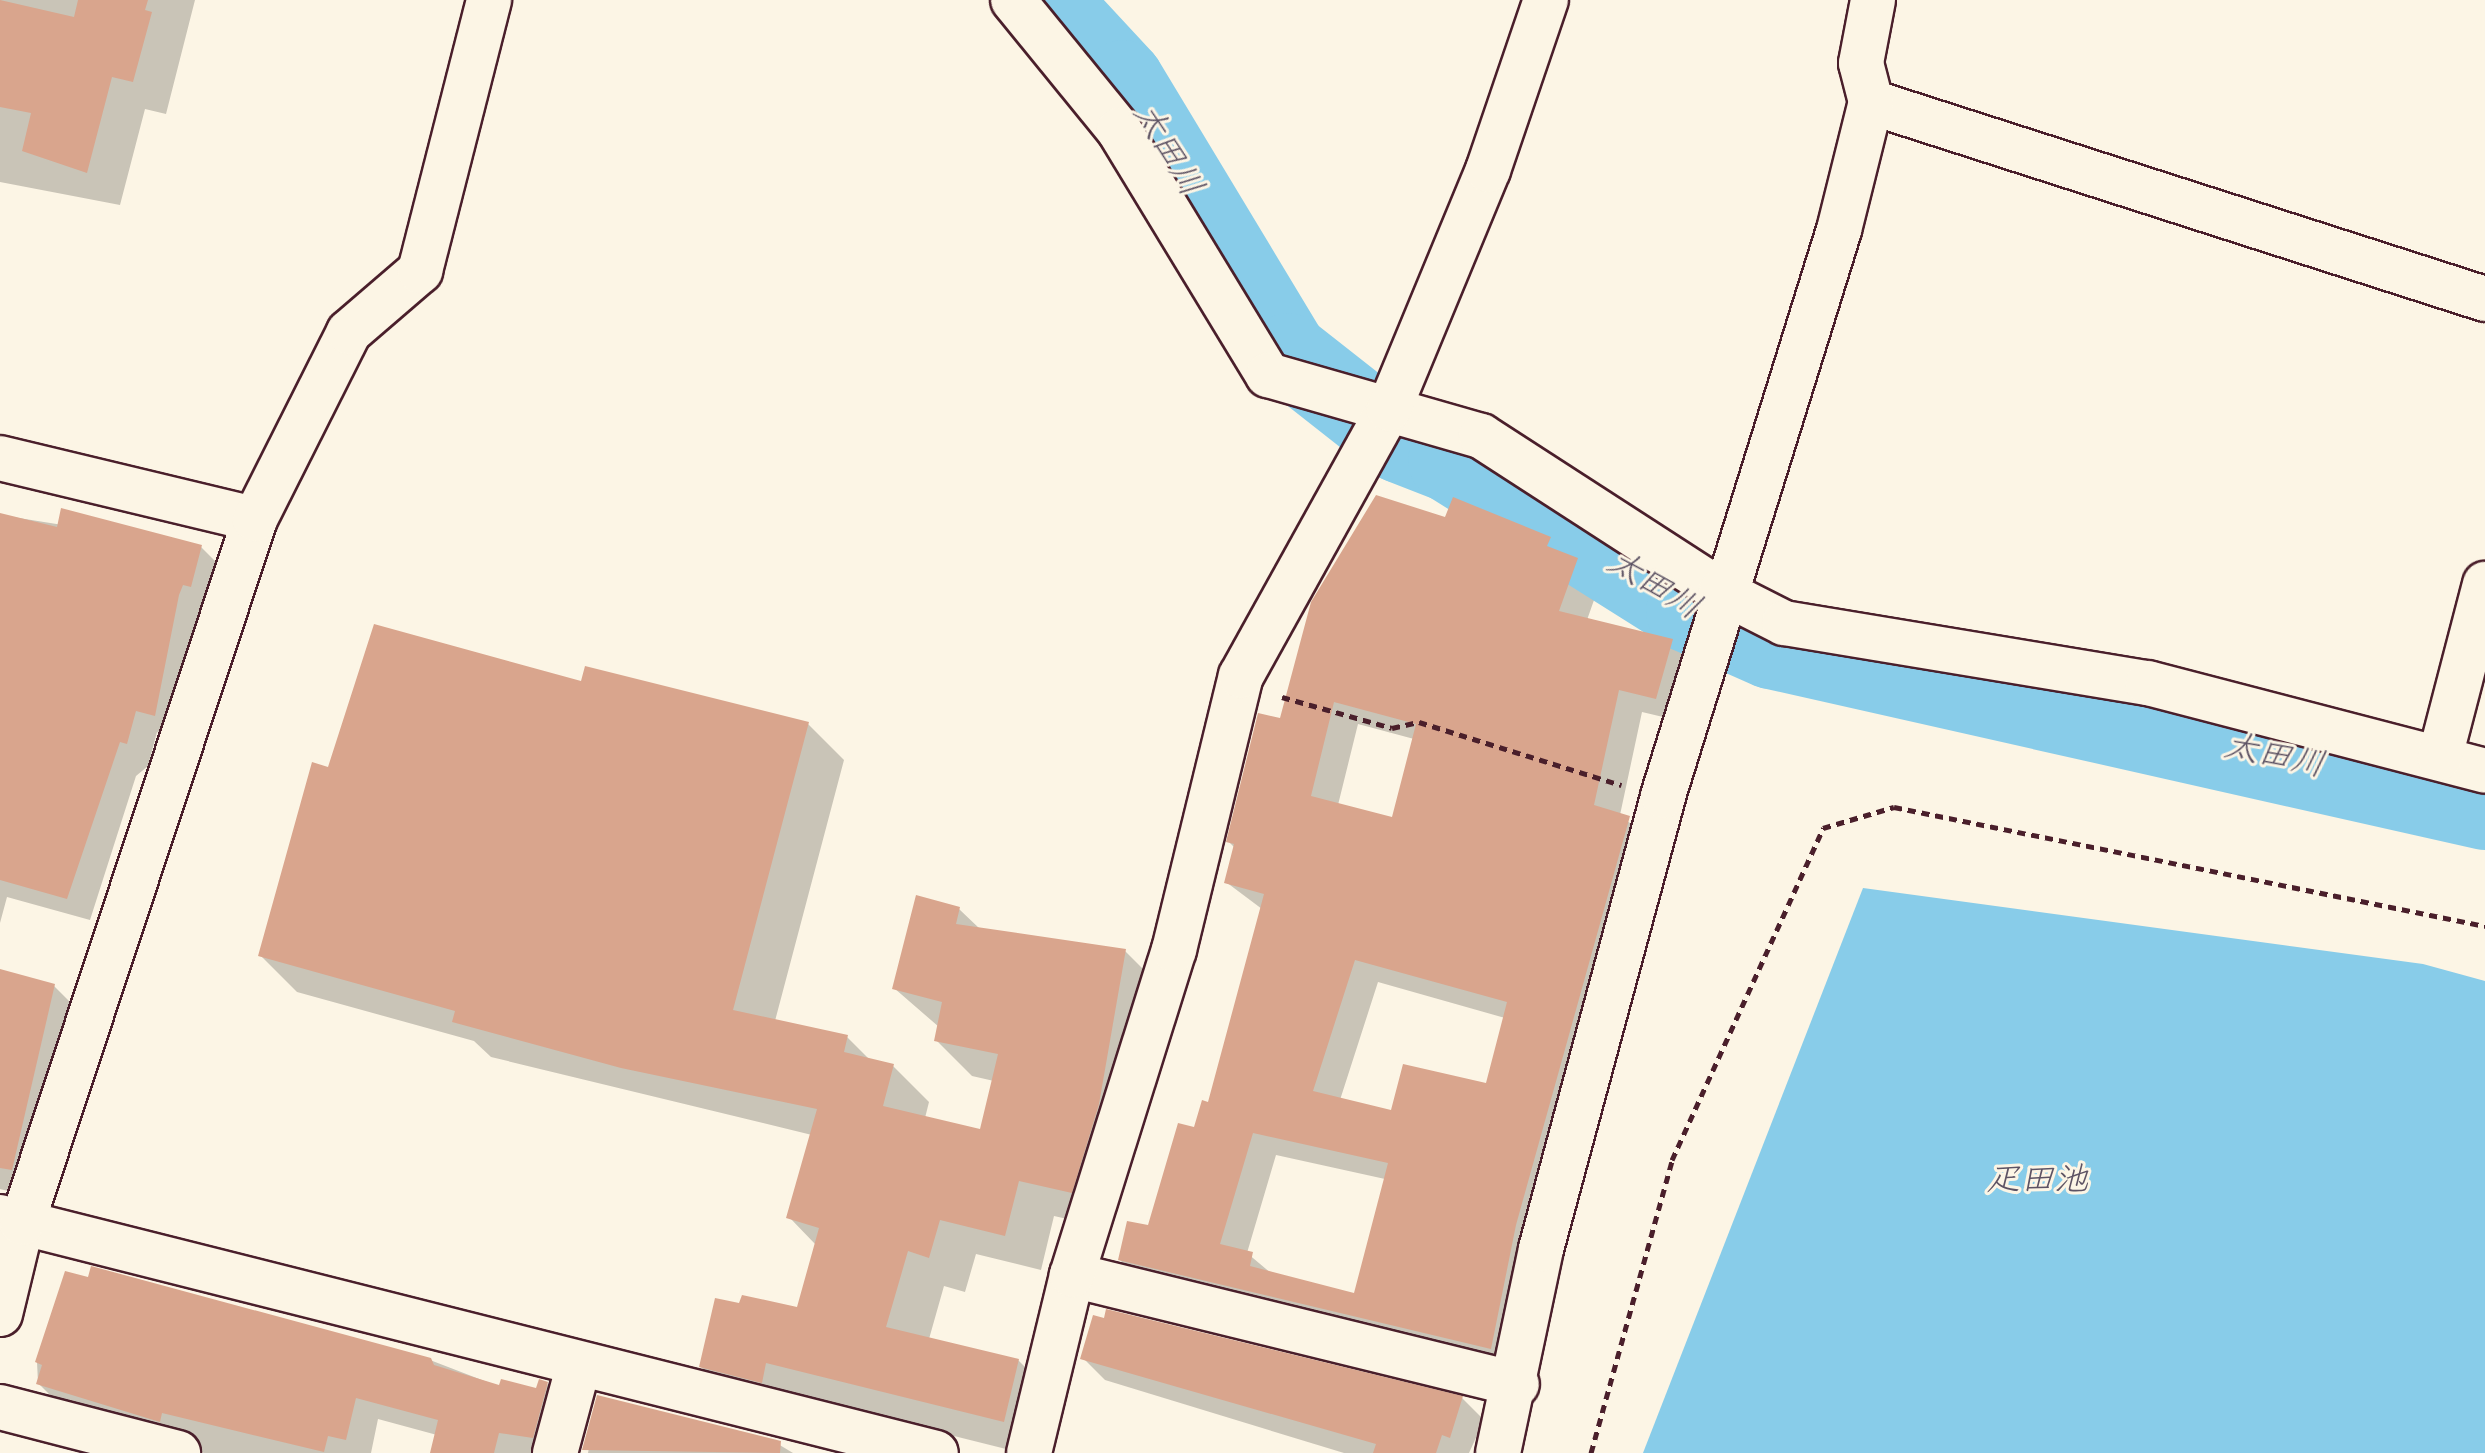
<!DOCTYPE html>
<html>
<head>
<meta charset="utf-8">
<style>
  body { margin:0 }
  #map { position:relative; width:2485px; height:1453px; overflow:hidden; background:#fcf5e5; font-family:"Indie Flower","Klee One",sans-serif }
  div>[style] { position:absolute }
  .water>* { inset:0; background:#88cce9 }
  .shadow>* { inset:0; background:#0003 }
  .river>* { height:82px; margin:-41px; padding:0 41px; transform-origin:41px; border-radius:41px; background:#88cce9 }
  .building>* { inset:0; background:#d9a58d }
  .path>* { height:5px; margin-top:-2.5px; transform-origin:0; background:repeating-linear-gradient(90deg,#4a1f2b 0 8px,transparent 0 14px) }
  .roads { filter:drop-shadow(2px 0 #4a1f2b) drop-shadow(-2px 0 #4a1f2b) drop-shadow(0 2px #4a1f2b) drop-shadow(0 -2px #4a1f2b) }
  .minor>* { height:44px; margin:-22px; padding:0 22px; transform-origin:22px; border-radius:22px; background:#fcf5e5 }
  span { translate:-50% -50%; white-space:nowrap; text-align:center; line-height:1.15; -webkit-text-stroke:6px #fcf5e5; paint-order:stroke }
  .water-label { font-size:34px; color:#5d5364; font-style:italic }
</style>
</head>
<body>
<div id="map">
  <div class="water">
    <i style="clip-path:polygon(1863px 888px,2423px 964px,2485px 981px,2485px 1453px,1643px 1453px)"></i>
  </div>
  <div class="shadow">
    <i style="clip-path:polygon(0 0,195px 0,166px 114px,145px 109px,120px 205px,0 182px)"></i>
    <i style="clip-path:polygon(0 515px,201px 547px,223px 569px,177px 737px,157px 732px,148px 766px,136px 776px,90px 920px,7px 897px,0 923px)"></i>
    <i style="clip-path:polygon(evenodd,1446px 520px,1549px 539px,1600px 583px,1587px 620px,1672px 641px,1695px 664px,1680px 721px,1642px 712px,1620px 815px,1652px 841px,1514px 1371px,1143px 1283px,1120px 1260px,1149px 1228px,1210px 1105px,1262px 909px,1226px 882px,1235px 848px,1228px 841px,1281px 720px,1446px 520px,1358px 724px,1414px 739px,1394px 820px,1338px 805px,1358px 724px,1446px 520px,1378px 982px,1505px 1018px,1488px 1085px,1392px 1113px,1340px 1100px,1378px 982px,1446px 520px,1276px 1155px,1385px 1179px,1355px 1296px,1272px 1274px,1247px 1253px,1276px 1155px)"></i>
    <i style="clip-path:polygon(583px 683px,808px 724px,844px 760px,775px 1021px,847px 1037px,871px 1061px,893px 1066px,929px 1102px,925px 1118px,982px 1132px,994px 1081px,972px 1076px,936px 1040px,939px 1027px,894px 988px,959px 909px,980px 929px,1125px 951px,1161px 987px,1107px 1228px,1054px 1216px,1041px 1270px,976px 1254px,965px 1292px,944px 1286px,929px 1339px,1018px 1360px,1054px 1396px,1022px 1453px,802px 1398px,737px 1403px,701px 1367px,741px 1305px,798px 1309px,816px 1245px,789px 1217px,812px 1135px,491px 1057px,474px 1041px,297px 992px,261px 956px,329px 770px)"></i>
    <i style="clip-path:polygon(0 972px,54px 986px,76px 1008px,32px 1197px,0 1189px)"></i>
    <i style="clip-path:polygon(1083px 1358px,1462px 1398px,1484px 1420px,1469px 1453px,1344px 1453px,1105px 1380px)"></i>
    <i style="clip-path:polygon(430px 1360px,500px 1387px,537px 1391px,547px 1384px,570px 1406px,557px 1453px,433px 1453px,437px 1435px,378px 1419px,371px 1453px,204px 1453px,61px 1406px,38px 1383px,37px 1362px)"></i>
    <i style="clip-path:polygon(598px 1397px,778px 1444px,793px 1453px,588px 1453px)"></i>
  </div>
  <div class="river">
    <i style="left:1048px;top:0;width:110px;rotate:47.2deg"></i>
    <i style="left:1123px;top:81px;width:319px;rotate:58.9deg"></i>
    <i style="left:1288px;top:354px;width:142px;rotate:38.2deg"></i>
    <i style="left:1400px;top:442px;width:53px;rotate:21.2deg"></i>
    <i style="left:1449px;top:461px;width:281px;rotate:32.2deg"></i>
    <i style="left:1687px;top:611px;width:92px;rotate:23.8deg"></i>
    <i style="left:1771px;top:648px;width:732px;rotate:12.71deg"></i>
  </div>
  <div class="building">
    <i style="clip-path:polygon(0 0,74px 17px,78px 0,148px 0,145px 10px,152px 12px,133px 82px,112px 77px,87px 173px,22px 151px,31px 113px,0 107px)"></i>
    <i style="clip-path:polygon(evenodd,1376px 495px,1445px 517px,1453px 497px,1551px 537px,1547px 546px,1578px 558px,1559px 611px,1673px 639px,1656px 699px,1619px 690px,1594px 805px,1630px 816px,1516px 1225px,1491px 1349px,1118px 1260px,1127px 1221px,1148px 1225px,1178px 1123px,1194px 1127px,1202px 1100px,1208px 1102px,1264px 894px,1224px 883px,1234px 844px,1226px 842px,1258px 713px,1280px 718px,1311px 602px,1376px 495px,1334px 702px,1416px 724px,1392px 817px,1311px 796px,1334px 702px,1376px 495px,1355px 960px,1507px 1002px,1486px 1083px,1403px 1064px,1391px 1110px,1313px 1091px,1355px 960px,1376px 495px,1253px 1133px,1388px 1163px,1354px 1293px,1250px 1266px,1253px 1252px,1220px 1244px,1253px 1133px)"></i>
    <i style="clip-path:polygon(61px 508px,202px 545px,191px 587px,183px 585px,179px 595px,155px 716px,136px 711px,127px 744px,120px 742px,67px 899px,0 880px,0 513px,57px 527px)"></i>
    <i style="clip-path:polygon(374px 624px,581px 681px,585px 666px,809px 722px,733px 1010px,848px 1035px,844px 1052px,894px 1064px,883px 1106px,980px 1129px,998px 1054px,934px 1041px,942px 1002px,892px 989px,916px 895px,960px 907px,956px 924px,1126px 949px,1099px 1104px,1072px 1193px,1019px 1181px,1005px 1236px,940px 1220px,929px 1258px,908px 1251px,886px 1327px,1019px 1359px,1004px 1422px,766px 1363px,762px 1383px,699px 1367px,715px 1298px,739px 1303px,742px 1295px,797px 1307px,819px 1228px,786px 1218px,817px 1109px,621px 1068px,452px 1022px,455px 1011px,258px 956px,312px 762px,328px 767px)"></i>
    <i style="clip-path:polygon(0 969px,55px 984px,12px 1170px,0 1168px)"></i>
    <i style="clip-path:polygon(91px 1266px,431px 1358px,434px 1365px,499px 1385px,501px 1379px,536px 1388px,539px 1379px,548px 1382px,533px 1438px,499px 1433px,494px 1453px,430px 1453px,438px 1420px,356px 1398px,346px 1440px,328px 1436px,324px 1452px,162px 1413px,160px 1422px,36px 1384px,42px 1365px,35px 1362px,65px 1271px,88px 1277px)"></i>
    <i style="clip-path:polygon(1106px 1309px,1463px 1396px,1450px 1438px,1442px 1435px,1436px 1453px,1373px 1453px,1376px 1444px,1080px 1359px,1093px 1315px,1104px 1318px)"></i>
    <i style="clip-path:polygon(597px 1395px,781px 1441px,780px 1453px,582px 1450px)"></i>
  </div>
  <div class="path">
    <i style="left:1282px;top:697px;width:114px;rotate:15.7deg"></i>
    <i style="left:1392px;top:728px;width:28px;rotate:-13deg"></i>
    <i style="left:1419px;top:722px;width:212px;rotate:17.3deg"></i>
    <i style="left:1591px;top:1453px;width:304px;rotate:-74.5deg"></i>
    <i style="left:1672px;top:1160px;width:365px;rotate:-65.5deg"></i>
    <i style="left:1823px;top:828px;width:74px;rotate:-16.5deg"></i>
    <i style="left:1894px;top:807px;width:603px;rotate:11.38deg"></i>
  </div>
  <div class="roads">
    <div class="minor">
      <i style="left:1013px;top:0;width:168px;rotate:50.8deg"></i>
      <i style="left:1119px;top:130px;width:287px;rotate:58.7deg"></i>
      <i style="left:1268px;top:375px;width:222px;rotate:16deg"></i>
      <i style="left:1481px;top:436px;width:286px;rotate:32.9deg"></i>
      <i style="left:1721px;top:591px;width:71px;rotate:26.9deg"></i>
      <i style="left:1784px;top:623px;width:369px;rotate:9.4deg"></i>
      <i style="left:2148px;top:683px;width:348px;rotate:14.6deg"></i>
      <i style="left:1871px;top:102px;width:645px;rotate:17.79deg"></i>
      <i style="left:0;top:458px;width:262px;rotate:13.5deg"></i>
      <i style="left:2440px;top:757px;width:179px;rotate:-75.4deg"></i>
      <i style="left:0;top:1217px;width:965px;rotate:14.15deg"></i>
      <i style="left:1072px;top:1275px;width:458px;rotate:13.8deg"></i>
      <i style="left:0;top:1314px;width:94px;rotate:-76.4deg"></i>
      <i style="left:22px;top:1223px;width:742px;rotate:-71.69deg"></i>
      <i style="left:255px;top:519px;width:209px;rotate:-63.3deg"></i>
      <i style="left:349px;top:332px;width:94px;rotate:-40.7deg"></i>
      <i style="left:420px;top:271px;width:280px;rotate:-75.7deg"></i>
      <i style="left:0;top:1407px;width:184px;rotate:14.5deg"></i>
      <i style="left:555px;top:1453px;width:92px;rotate:-74.9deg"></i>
      <i style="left:1029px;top:1453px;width:183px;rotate:-76.4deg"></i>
      <i style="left:1072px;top:1275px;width:341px;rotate:-72.6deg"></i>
      <i style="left:1174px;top:950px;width:282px;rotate:-76.3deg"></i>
      <i style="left:1241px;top:676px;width:305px;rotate:-61deg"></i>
      <i style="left:1389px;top:409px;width:259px;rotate:-67.5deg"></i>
      <i style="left:1488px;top:170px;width:180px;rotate:-71.2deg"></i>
      <i style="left:1498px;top:1453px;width:208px;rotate:-78.1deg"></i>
      <i style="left:1541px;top:1249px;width:469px;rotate:-74.9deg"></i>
      <i style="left:1663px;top:796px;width:593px;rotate:-72.73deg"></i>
      <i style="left:1839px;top:230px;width:132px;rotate:-76deg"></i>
      <i style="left:1871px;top:102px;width:40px;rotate:-104.4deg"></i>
      <i style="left:1861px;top:63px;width:64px;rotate:-79.2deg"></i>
    </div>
  </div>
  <div class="water-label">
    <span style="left:1166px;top:151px;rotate:59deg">太田川</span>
    <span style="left:1653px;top:587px;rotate:31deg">太田川</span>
    <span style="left:2274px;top:758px;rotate:12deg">太田川</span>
    <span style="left:2037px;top:1183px">疋田池</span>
  </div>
</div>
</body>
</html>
